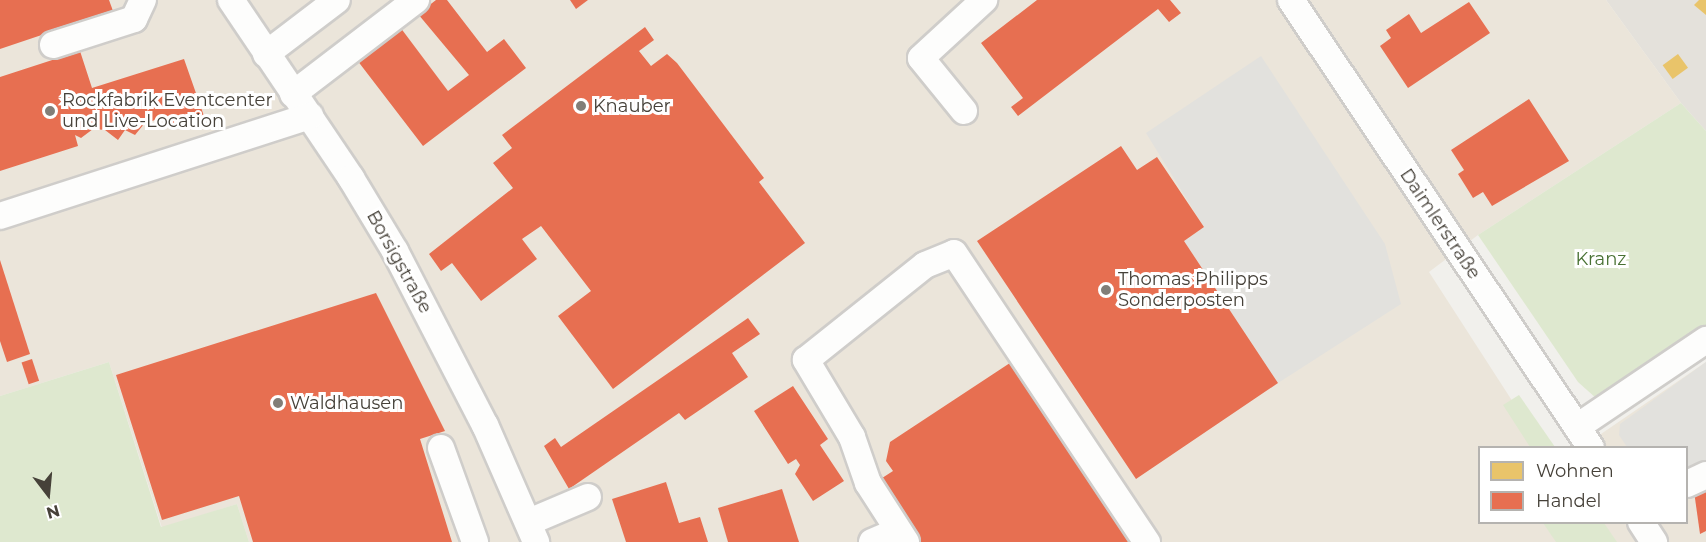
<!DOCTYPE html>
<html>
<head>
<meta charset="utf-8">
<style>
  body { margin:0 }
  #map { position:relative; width:1706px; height:542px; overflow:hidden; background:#f1f0ec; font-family:Montserrat,sans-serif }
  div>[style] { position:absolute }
  .residential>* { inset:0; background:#e4e1db }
  .commercial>* { inset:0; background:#ebe5da }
  .green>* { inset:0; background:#dee8cf }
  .parking>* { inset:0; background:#e2e1dd }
  .homes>* { inset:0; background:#e9c46a; transform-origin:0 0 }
  .shops>* { inset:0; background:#e76f51; transform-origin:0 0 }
  .roads { filter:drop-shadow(2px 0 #cfcdca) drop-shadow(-2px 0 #cfcdca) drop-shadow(0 2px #cfcdca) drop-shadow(0 -2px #cfcdca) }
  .minor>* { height:26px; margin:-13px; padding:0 13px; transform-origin:13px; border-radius:13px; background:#fdfdfc }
  .dots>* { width:16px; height:16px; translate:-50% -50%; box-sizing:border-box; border:3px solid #fff; border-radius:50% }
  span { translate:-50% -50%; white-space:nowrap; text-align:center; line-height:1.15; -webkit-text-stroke:6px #fff; paint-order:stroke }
  .poi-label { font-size:18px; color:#464139 }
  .left { translate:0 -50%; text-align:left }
  .street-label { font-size:18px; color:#464139 }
  .park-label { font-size:18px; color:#487133 }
  .legend { position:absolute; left:1478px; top:446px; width:210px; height:78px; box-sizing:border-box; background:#fff; border:2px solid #b5b3b0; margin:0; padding:8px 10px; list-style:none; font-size:18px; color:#464139 }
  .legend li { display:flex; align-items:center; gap:12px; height:30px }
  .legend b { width:30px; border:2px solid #b5b3b0 }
  .north { position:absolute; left:18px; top:464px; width:60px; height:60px; -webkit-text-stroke:4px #fff; paint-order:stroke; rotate:164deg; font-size:16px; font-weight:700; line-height:24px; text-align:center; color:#464139 }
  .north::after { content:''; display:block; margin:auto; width:21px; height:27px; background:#464139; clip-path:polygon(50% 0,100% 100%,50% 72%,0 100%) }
</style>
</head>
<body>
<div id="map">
  <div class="residential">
    <i style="clip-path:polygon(1606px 0,1706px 0,1706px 131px,1681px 103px)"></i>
  </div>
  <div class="commercial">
    <i style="clip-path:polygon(0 0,1606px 0,1681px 103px,1478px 235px,1429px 272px,1542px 447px,1480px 448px,1480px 522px,1686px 522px,1686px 448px,1582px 447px,1706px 362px,1706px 542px,249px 542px,237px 504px,162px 528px,109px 362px,0 396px)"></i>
  </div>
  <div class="green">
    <i style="clip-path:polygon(1681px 103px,1706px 131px,1706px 325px,1597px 399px,1578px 382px,1478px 235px)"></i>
    <i style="clip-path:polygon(109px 362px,161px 527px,237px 504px,249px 542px,0 542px,0 396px)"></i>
    <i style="clip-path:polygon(1519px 395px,1555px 447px,1530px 447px,1503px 405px)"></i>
    <i style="clip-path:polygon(1543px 523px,1604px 523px,1617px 542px,1556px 542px)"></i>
  </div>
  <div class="parking">
    <i style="clip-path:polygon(1261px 56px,1385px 244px,1401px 304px,1278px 383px,1184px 241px,1204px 227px,1146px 133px)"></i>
    <i style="clip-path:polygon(1706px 362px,1706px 468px,1687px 472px,1686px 448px,1627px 447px,1619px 435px,1620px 424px)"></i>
  </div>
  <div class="homes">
    <i style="clip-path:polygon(1699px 0,1706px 0,1706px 15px,1694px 5px)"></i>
    <i style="left:1678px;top:54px;width:17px;height:19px;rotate:54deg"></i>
  </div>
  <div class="shops">
    <i style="clip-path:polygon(0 0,109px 0,113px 11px,0 49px)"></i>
    <i style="clip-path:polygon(436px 0,447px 0,487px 52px,504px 39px,526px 68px,423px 146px,357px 60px,400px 27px,448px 91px,469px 75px,418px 14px)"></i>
    <i style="clip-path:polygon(570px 0,588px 0,576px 9px)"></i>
    <i style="clip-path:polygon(1037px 0,1170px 0,1181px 13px,1169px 22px,1158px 9px,1018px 116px,1011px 107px,1023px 98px,981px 43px)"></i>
    <i style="clip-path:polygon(1469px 2px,1490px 33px,1408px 88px,1380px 46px,1391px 38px,1386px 30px,1409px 14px,1421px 33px)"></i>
    <i style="clip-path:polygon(645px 27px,654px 40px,639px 51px,651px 66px,667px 54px,677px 63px,764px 178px,759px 182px,805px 243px,613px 389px,558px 316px,591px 291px,541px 226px,522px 239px,537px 259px,481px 301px,452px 263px,441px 271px,429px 254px,513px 188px,493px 163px,512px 148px,502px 135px)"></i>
    <i style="clip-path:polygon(80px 51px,92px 88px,184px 59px,204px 116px,167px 128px,163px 117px,144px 124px,135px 135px,125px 130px,118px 140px,105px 130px,93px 129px,81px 138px,75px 135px,78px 146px,0 171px,0 77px)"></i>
    <i style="clip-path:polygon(1529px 99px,1569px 161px,1492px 206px,1483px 192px,1473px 198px,1458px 174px,1464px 170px,1451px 150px)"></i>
    <i style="clip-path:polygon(1121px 146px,1137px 170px,1157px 157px,1204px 227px,1184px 241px,1278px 383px,1136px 479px,977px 241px)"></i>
    <i style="clip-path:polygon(0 260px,30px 354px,7px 362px,0 341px)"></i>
    <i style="clip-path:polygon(376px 293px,445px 431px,420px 439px,452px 542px,253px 542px,239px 496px,162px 520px,116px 375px)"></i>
    <i style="clip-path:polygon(748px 318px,760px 334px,732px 353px,748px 377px,685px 420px,679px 413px,569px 489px,544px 446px,555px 438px,561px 447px)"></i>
    <i style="left:32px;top:359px;width:23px;height:11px;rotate:72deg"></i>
    <i style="clip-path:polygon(1016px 359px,1138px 542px,920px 542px,879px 480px,893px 471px,886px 461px,890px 442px)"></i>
    <i style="clip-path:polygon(793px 386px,828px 439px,820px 445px,844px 481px,813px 501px,795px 474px,800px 465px,796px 459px,788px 464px,754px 411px)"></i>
    <i style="clip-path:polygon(1706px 477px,1706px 531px,1700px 534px,1693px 484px)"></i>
    <i style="clip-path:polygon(666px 482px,679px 523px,700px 517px,708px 542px,626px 542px,612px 499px)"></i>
    <i style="clip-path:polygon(782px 489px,799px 542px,728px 542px,718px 508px)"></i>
  </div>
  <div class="roads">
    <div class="minor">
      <i style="left:231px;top:0;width:215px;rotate:56deg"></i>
      <i style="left:351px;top:178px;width:85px;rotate:58.9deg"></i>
      <i style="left:395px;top:251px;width:196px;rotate:62.7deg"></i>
      <i style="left:485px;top:425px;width:128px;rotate:66.4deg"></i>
      <i style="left:1291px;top:0;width:539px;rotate:56.19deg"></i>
      <i style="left:53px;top:45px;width:85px;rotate:-17.8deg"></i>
      <i style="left:134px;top:19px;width:21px;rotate:-65deg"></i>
      <i style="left:266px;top:54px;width:89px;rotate:-37.3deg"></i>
      <i style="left:293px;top:94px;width:155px;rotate:-37.4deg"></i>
      <i style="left:964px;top:111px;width:68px;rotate:-129.1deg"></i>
      <i style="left:921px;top:58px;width:86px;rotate:-42.6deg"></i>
      <i style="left:0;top:216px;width:326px;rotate:-17.9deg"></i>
      <i style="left:1577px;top:427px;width:156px;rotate:-34deg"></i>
      <i style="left:441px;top:448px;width:100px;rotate:70.1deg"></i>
      <i style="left:1687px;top:484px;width:21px;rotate:-25deg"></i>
      <i style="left:529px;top:522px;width:64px;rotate:-23deg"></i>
      <i style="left:1641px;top:522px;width:24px;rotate:57deg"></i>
      <i style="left:872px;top:542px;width:28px;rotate:-23deg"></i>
      <i style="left:906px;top:542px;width:70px;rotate:-122.8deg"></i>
      <i style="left:868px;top:483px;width:49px;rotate:-109.2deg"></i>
      <i style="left:852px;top:437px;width:90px;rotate:-120.9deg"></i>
      <i style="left:806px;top:360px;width:152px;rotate:-38.6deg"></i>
      <i style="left:925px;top:265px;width:31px;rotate:-22deg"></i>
      <i style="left:954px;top:253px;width:348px;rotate:56.3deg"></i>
    </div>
  </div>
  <div class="dots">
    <i style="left:581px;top:106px;background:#827e78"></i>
    <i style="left:50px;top:111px;background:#827e78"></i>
    <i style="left:1106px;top:290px;background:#827e78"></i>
    <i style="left:278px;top:403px;background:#827e78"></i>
  </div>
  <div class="poi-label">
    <span class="left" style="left:62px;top:111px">Rockfabrik Eventcenter<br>und Live-Location</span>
    <span class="left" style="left:593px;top:106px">Knauber</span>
    <span class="left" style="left:1118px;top:290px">Thomas Philipps<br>Sonderposten</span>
    <span class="left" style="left:290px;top:403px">Waldhausen</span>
  </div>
  <div class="street-label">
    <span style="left:1440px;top:224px;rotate:56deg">Daimlerstraße</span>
    <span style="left:399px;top:262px;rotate:61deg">Borsigstraße</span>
  </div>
  <div class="park-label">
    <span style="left:1601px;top:259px">Kranz</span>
  </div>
  <ul class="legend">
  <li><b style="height:16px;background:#e9c46a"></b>Wohnen</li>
  <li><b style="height:16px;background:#e76f51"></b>Handel</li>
  </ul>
  <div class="north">N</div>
</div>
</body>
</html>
